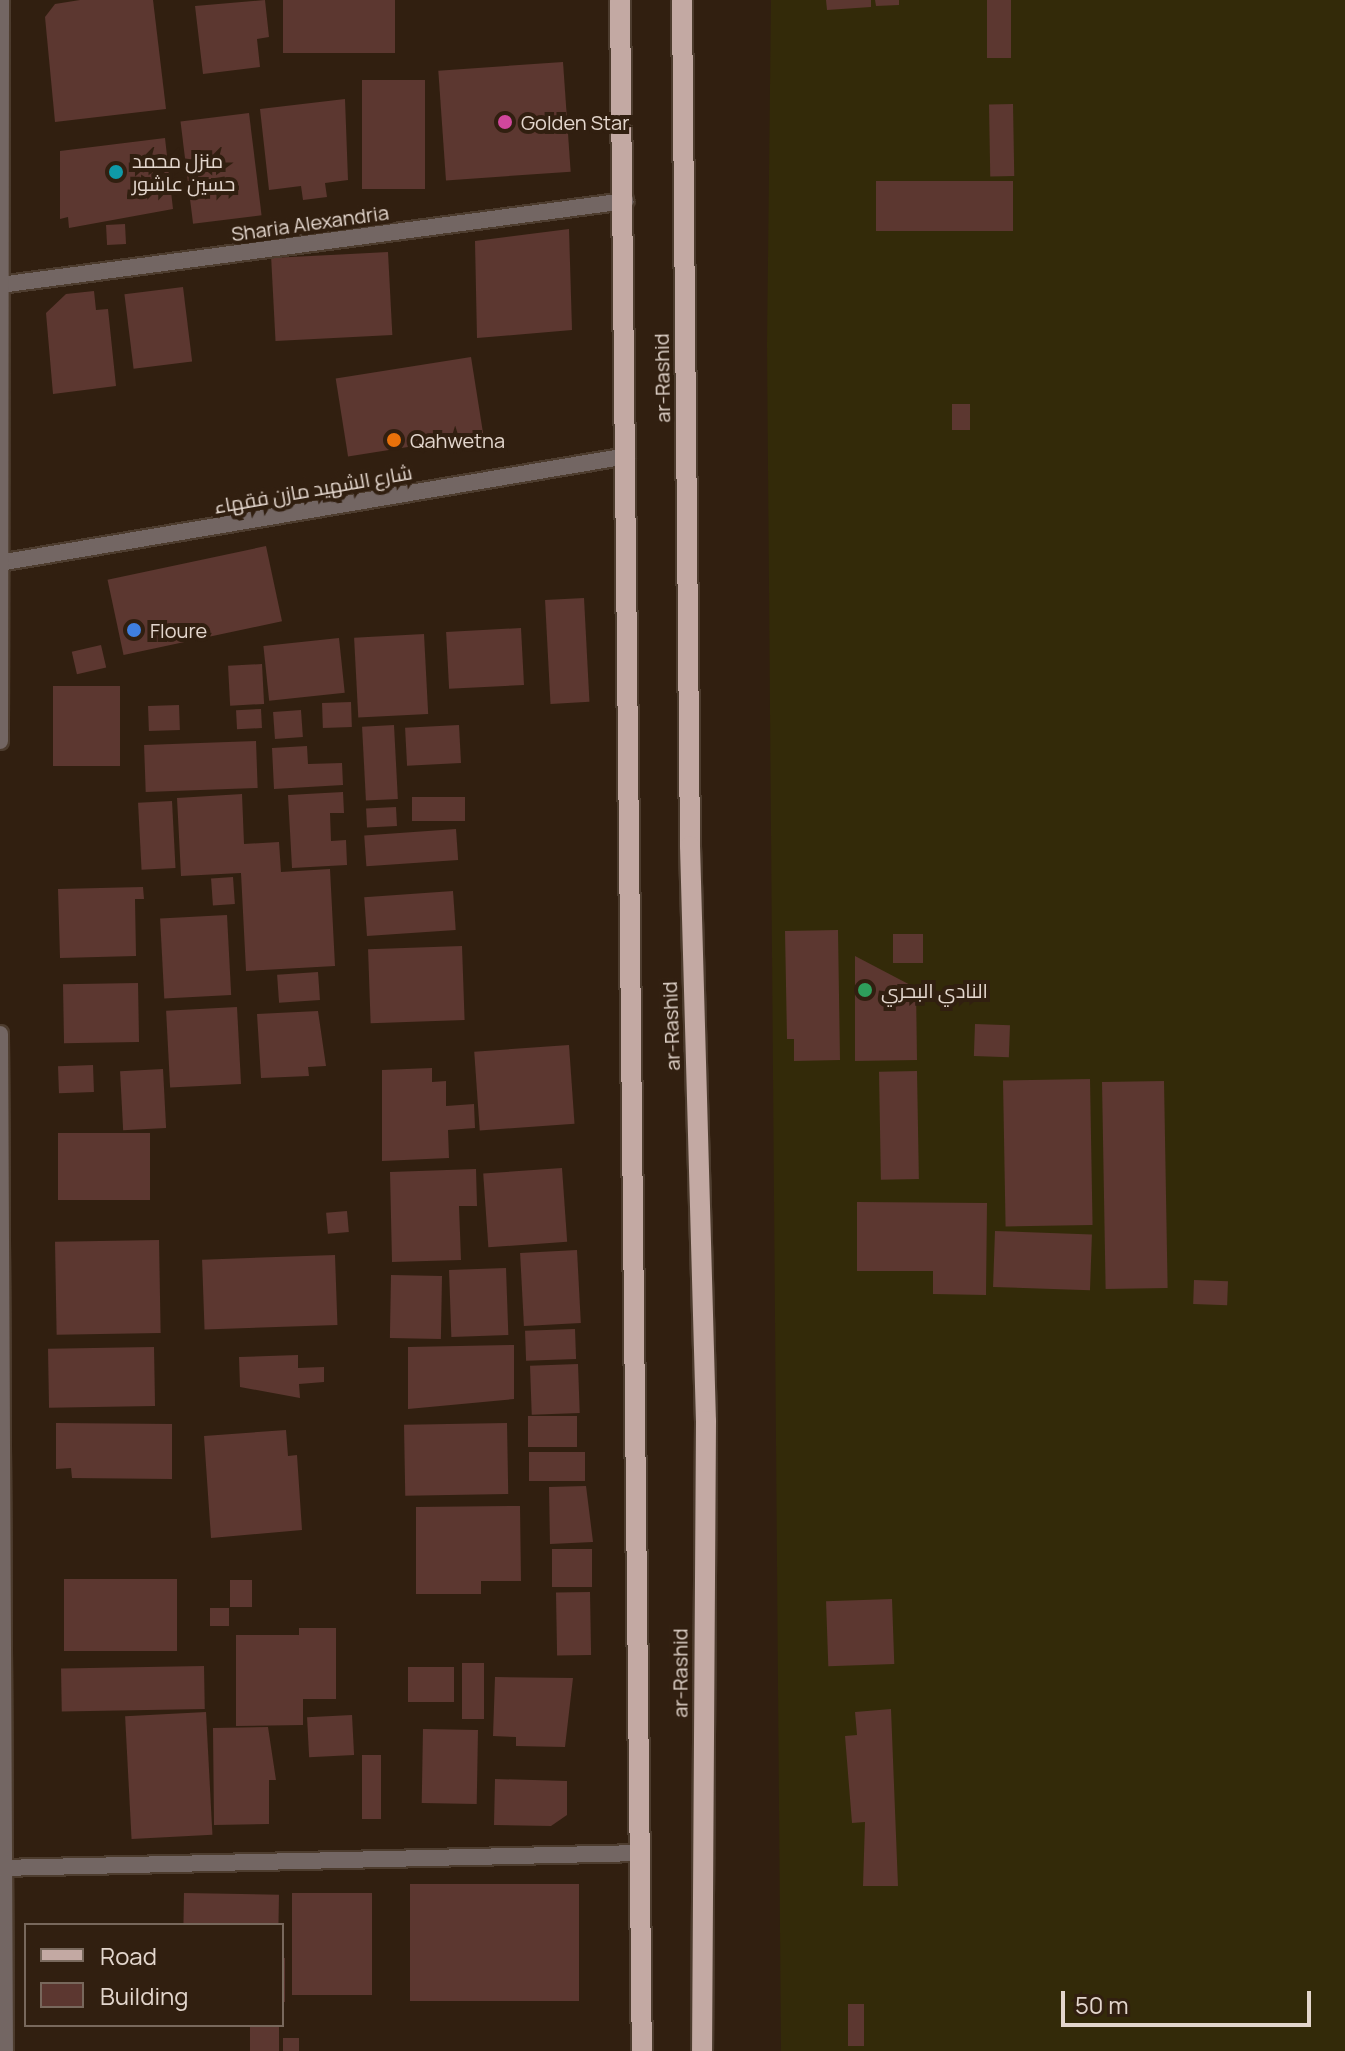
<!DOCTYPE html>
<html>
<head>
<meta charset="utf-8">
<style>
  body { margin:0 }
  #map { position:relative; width:1345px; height:2051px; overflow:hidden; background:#311f10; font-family:Manrope,Cairo,sans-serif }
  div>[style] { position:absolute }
  .sand>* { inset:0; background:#332a09 }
  .building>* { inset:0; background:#5c3730; transform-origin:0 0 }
  .roads { filter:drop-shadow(2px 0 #4d3c2e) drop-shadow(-2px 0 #4d3c2e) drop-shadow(0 2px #4d3c2e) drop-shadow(0 -2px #4d3c2e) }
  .street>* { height:16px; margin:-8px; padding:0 8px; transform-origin:8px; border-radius:8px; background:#736663 }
  .primary>* { height:20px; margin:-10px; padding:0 10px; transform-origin:10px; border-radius:10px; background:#c3a9a3 }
  .dots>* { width:22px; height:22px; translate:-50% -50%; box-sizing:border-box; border:4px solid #311f10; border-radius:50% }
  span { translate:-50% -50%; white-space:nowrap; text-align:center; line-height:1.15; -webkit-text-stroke:8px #311f10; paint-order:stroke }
  .poi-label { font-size:20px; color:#e3d6cd }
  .left { translate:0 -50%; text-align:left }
  .street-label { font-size:20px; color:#e3d6cd }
  .legend { position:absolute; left:24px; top:1923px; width:260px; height:104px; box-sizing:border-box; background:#311f10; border:2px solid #78685c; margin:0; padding:10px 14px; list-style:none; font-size:24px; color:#e3d6cd }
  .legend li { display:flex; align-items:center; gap:16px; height:40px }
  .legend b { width:40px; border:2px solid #78685c }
  .scale { position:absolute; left:1061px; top:1991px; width:250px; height:36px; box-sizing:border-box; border:4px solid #e3d6cd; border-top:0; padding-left:10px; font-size:24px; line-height:28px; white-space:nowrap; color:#e3d6cd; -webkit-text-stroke:6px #311f10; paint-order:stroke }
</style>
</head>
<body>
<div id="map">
  <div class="sand">
    <i style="clip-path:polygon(771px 0,1345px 0,1345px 2051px,781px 2051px,767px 345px)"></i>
  </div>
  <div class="building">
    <i style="clip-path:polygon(80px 0,153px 0,166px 109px,55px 122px,45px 17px,55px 4px)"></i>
    <i style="clip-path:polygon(265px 0,269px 37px,257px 39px,260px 67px,203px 74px,195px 6px)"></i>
    <i style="left:283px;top:0;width:112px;height:53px"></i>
    <i style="clip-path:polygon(826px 0,871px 0,871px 7px,827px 10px)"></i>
    <i style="clip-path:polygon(875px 0,899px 0,899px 5px,876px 6px)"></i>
    <i style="left:987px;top:0;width:24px;height:58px"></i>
    <i style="left:563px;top:62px;width:110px;height:125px;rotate:86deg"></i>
    <i style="left:362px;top:80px;width:63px;height:109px"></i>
    <i style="clip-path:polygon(345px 99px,348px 180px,325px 183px,327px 197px,303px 200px,301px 186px,269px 190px,260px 109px)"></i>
    <i style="left:1013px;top:104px;width:72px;height:24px;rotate:89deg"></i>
    <i style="left:249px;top:113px;width:103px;height:69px;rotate:83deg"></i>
    <i style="clip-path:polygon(165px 138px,173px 209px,69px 228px,68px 217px,60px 219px,60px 151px)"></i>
    <i style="left:1013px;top:181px;width:50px;height:137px;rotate:90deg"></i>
    <i style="left:125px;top:224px;width:20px;height:19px;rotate:87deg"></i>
    <i style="clip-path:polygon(569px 229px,572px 330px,477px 338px,475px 241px)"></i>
    <i style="left:388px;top:252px;width:83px;height:117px;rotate:87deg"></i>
    <i style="left:183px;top:287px;width:75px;height:59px;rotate:83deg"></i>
    <i style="clip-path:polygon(94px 291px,96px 310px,108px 309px,116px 386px,53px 394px,46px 313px,66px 294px)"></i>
    <i style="left:471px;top:357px;width:79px;height:137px;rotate:81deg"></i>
    <i style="left:952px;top:404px;width:18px;height:26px"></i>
    <i style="left:266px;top:546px;width:77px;height:162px;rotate:78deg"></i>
    <i style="left:584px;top:598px;width:104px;height:39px;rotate:87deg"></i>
    <i style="left:521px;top:628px;width:57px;height:75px;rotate:87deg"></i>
    <i style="left:424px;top:634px;width:80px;height:70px;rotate:87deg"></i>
    <i style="left:339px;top:638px;width:55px;height:76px;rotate:84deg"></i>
    <i style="left:101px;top:645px;width:23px;height:30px;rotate:77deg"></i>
    <i style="left:262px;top:664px;width:40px;height:34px;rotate:87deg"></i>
    <i style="left:120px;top:686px;width:80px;height:67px;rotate:90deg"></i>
    <i style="left:351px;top:702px;width:25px;height:29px;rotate:88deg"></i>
    <i style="left:179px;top:705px;width:25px;height:31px;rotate:88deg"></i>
    <i style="left:261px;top:709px;width:19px;height:25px;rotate:87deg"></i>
    <i style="left:301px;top:710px;width:27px;height:28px;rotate:86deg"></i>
    <i style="left:394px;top:725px;width:74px;height:32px;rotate:87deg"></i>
    <i style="left:459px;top:725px;width:38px;height:54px;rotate:87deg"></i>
    <i style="left:256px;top:741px;width:47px;height:112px;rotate:88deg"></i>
    <i style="clip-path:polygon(307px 746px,308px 764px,342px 763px,343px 785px,274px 789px,272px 748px)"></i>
    <i style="clip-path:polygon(343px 792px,344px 813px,330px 813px,331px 841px,346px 840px,347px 865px,292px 868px,288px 795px)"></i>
    <i style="clip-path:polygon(242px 794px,244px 844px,279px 842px,281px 872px,330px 869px,335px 966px,246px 971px,241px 873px,181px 876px,177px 798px)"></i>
    <i style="left:465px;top:797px;width:24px;height:53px;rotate:90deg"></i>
    <i style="left:172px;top:801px;width:67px;height:34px;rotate:87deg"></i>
    <i style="left:396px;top:807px;width:19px;height:30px;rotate:87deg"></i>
    <i style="left:456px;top:829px;width:31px;height:92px;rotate:86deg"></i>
    <i style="left:233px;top:877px;width:27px;height:22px;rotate:86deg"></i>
    <i style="clip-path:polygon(143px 887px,144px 899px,135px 899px,136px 956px,60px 958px,58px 889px)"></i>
    <i style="left:453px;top:891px;width:39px;height:89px;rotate:86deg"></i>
    <i style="left:227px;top:915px;width:80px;height:67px;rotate:87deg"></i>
    <i style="clip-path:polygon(838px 930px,840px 1060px,794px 1061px,794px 1039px,787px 1039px,785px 931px)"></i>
    <i style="left:923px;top:934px;width:29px;height:30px;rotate:90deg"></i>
    <i style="left:462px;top:946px;width:74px;height:94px;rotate:88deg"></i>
    <i style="clip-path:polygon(855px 956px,916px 988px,917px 1060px,855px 1061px)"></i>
    <i style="left:318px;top:972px;width:28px;height:41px;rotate:86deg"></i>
    <i style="left:138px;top:983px;width:59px;height:75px;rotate:89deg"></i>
    <i style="left:237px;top:1007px;width:77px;height:71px;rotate:87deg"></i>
    <i style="clip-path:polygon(318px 1011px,326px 1066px,308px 1067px,309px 1076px,261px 1078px,257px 1014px)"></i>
    <i style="left:975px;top:1024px;width:35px;height:32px;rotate:2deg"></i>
    <i style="left:569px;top:1045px;width:79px;height:95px;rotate:86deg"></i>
    <i style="left:93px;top:1065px;width:27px;height:35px;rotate:88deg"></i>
    <i style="clip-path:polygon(432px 1068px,432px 1082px,446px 1081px,446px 1106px,474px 1104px,475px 1128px,448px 1130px,449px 1158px,382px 1161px,382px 1070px)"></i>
    <i style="left:163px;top:1069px;width:59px;height:43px;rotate:87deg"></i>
    <i style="left:917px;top:1071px;width:108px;height:38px;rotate:89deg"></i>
    <i style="left:1090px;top:1079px;width:146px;height:87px;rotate:89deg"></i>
    <i style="left:1164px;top:1081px;width:207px;height:62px;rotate:89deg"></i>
    <i style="left:58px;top:1133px;width:92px;height:67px"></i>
    <i style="left:562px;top:1168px;width:74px;height:79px;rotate:86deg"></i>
    <i style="clip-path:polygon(476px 1169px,477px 1206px,459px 1206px,461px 1260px,392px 1262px,390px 1172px)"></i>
    <i style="clip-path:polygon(857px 1202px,987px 1203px,986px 1295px,933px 1294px,933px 1271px,857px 1271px)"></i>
    <i style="left:347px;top:1211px;width:21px;height:21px;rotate:85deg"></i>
    <i style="left:995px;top:1231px;width:97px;height:56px;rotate:2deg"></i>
    <i style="left:159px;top:1240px;width:93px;height:104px;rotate:89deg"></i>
    <i style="left:577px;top:1250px;width:73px;height:57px;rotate:87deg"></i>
    <i style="left:335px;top:1255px;width:70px;height:133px;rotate:88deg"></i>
    <i style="left:506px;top:1268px;width:67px;height:57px;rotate:88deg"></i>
    <i style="left:391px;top:1275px;width:51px;height:63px;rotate:1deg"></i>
    <i style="left:1194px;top:1280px;width:34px;height:24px;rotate:2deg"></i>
    <i style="left:575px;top:1329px;width:30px;height:50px;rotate:88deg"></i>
    <i style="clip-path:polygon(514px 1345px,514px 1399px,408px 1409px,408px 1347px)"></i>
    <i style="left:154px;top:1347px;width:59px;height:106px;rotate:89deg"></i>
    <i style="clip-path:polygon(298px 1355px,298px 1368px,324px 1367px,324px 1382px,299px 1384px,300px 1398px,240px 1387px,239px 1357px)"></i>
    <i style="left:578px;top:1364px;width:49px;height:48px;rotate:88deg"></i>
    <i style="left:577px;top:1416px;width:31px;height:49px;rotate:90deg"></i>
    <i style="clip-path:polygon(56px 1423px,172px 1424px,172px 1479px,72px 1478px,71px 1468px,56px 1469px)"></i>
    <i style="left:507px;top:1423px;width:71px;height:103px;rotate:89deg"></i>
    <i style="clip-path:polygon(286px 1430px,288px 1456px,297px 1455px,302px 1530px,211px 1538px,204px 1436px)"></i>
    <i style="left:585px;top:1452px;width:29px;height:56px;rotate:90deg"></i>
    <i style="clip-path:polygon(586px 1486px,593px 1542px,550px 1544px,549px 1487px)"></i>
    <i style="clip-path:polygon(520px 1506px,521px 1581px,481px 1581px,481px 1594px,416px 1594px,416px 1507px)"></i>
    <i style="left:592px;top:1549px;width:38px;height:40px;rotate:90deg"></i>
    <i style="left:177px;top:1579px;width:72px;height:113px;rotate:90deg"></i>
    <i style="left:252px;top:1580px;width:27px;height:22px;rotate:90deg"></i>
    <i style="left:590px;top:1592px;width:63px;height:34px;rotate:89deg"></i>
    <i style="left:892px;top:1599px;width:65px;height:66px;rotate:88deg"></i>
    <i style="left:210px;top:1608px;width:19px;height:18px"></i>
    <i style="clip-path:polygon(299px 1628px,336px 1628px,336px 1699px,303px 1699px,303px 1725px,236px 1726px,236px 1635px,299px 1635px)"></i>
    <i style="left:462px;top:1663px;width:22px;height:56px"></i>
    <i style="left:204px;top:1666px;width:43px;height:143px;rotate:89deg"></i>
    <i style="left:408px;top:1667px;width:46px;height:35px"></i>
    <i style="clip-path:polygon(495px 1677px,573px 1678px,565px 1747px,516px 1746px,516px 1737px,493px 1736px)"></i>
    <i style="clip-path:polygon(891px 1709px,898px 1886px,863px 1886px,865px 1822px,852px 1823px,845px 1736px,857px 1735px,855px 1712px)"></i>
    <i style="left:206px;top:1712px;width:123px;height:81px;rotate:87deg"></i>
    <i style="left:352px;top:1715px;width:40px;height:45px;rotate:87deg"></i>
    <i style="clip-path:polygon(268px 1727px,276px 1780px,269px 1780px,269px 1824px,214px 1825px,213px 1728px)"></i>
    <i style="left:423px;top:1729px;width:55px;height:74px;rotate:1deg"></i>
    <i style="left:362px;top:1755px;width:19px;height:64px"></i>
    <i style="clip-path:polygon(495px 1779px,567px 1781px,567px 1815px,551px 1826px,494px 1825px)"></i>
    <i style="left:579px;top:1884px;width:117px;height:169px;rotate:90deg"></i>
    <i style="left:184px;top:1893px;width:95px;height:32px;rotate:1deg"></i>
    <i style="left:292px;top:1893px;width:80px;height:102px"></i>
    <i style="left:282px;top:1958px;width:3px;height:44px"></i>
    <i style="left:848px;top:2004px;width:16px;height:42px"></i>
    <i style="left:250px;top:2025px;width:29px;height:26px"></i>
    <i style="left:283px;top:2038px;width:16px;height:13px"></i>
  </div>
  <div class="roads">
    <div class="street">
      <i style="left:0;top:285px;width:631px;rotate:-7.65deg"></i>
      <i style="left:5px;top:562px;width:631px;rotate:-9.67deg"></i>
      <i style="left:0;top:741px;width:741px;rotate:-89.92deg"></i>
      <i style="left:0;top:1034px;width:1017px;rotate:89.72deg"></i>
      <i style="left:0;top:1868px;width:641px;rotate:-1.34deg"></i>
    </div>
    <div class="primary">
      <i style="left:620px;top:0;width:2051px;rotate:89.39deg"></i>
      <i style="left:682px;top:0;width:846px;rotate:89.46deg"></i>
      <i style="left:690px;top:846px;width:575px;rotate:88.41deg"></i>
      <i style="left:706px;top:1421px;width:630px;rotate:90.36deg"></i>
    </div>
  </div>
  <div class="dots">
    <i style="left:505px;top:122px;background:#d1479c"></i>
    <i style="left:116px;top:172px;background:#0f9aa8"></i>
    <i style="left:394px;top:440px;background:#e8710a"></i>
    <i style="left:134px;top:630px;background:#3f7fe0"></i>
    <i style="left:865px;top:990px;background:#2e9e5b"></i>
  </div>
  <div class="poi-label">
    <span class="left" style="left:521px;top:122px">Golden Star</span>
    <span class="left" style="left:132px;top:172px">منزل محمد<br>حسين عاشور</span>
    <span class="left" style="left:410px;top:440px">Qahwetna</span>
    <span class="left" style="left:150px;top:630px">Floure</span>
    <span class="left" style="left:881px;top:990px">النادي البحري</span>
  </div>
  <div class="street-label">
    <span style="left:310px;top:223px;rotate:-8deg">Sharia Alexandria</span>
    <span style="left:662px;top:378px;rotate:-91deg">ar-Rashid</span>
    <span style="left:313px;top:489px;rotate:-10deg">شارع الشهيد مازن فقهاء</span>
    <span style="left:671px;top:1026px;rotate:-92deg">ar-Rashid</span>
    <span style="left:680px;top:1673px;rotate:-90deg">ar-Rashid</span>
  </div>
  <ul class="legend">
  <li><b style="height:10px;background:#c3a9a3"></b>Road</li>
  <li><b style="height:22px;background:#5c3730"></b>Building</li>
  </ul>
  <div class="scale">50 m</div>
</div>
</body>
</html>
